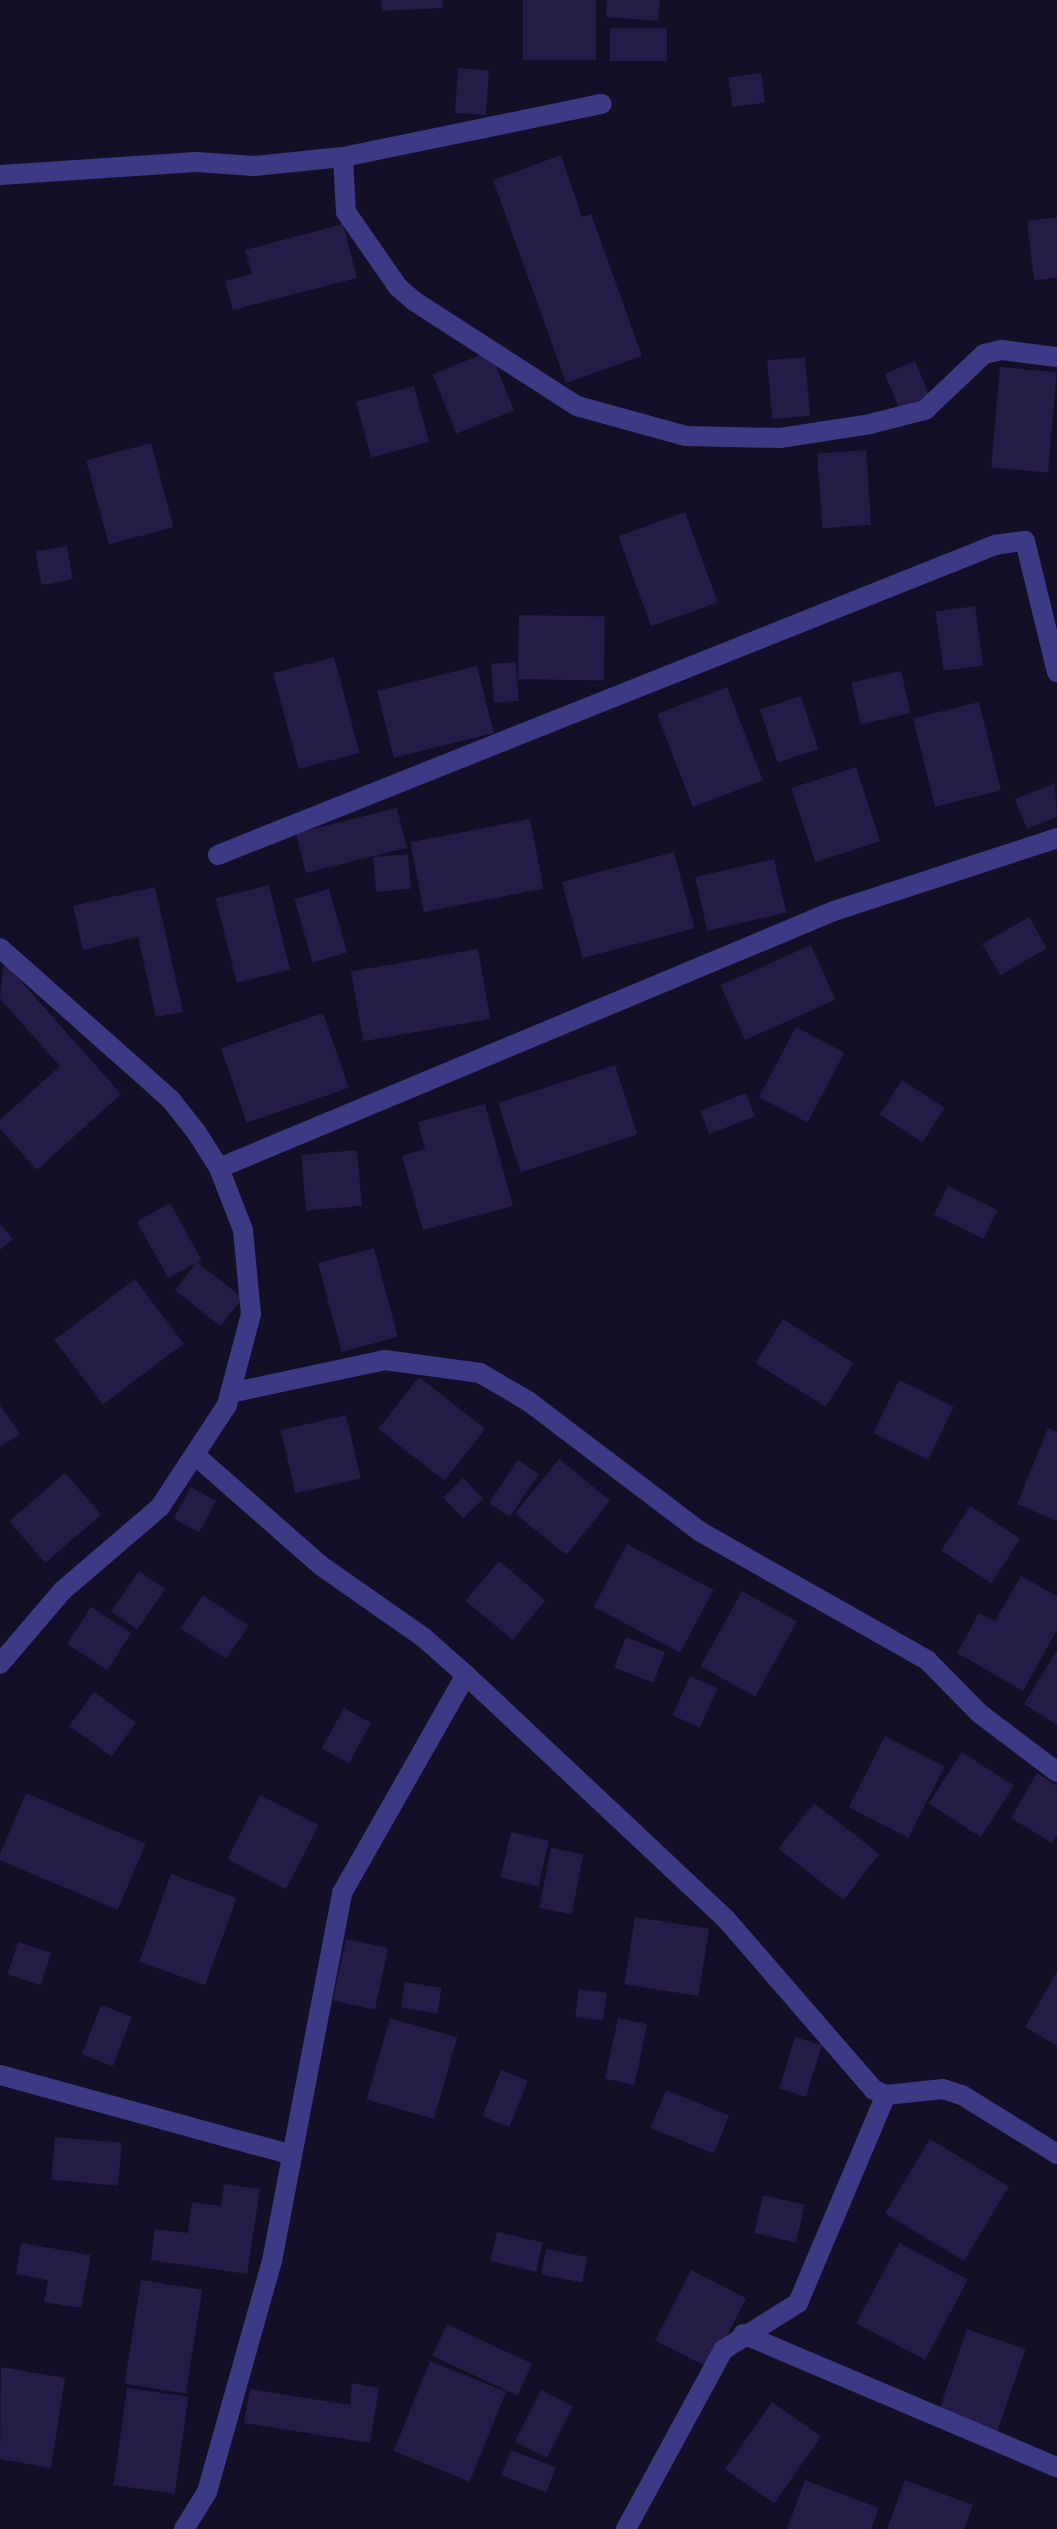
<!DOCTYPE html>
<html>
<head>
<meta charset="utf-8">
<style>
  body { margin:0 }
  #map { position:relative; width:1057px; height:2529px; overflow:hidden; background:#130f26; font-family:"Public Sans",sans-serif }
  div>[style] { position:absolute }
  .building>* { inset:0; background:#241b47; transform-origin:0 0 }
  .minor>* { height:20px; margin:-10px; padding:0 10px; transform-origin:10px; border-radius:10px; background:#3d3a85 }
  span { translate:-50% -50%; white-space:nowrap; text-align:center; line-height:1.15; -webkit-text-stroke:7px #130f26; paint-order:stroke }
</style>
</head>
<body>
<div id="map">
  <div class="building">
    <i style="clip-path:polygon(381px 0,442px 0,443px 8px,382px 11px)"></i>
    <i style="left:523px;top:0;width:73px;height:60px"></i>
    <i style="clip-path:polygon(607px 0,660px 0,658px 21px,606px 17px)"></i>
    <i style="left:610px;top:28px;width:57px;height:33px"></i>
    <i style="left:458px;top:68px;width:31px;height:45px;rotate:4deg"></i>
    <i style="left:761px;top:73px;width:30px;height:33px;rotate:82deg"></i>
    <i style="clip-path:polygon(561px 155px,582px 217px,591px 214px,642px 356px,566px 383px,493px 180px)"></i>
    <i style="clip-path:polygon(1057px 217px,1057px 278px,1034px 280px,1027px 221px)"></i>
    <i style="clip-path:polygon(343px 224px,357px 278px,233px 310px,225px 281px,252px 274px,245px 250px)"></i>
    <i style="left:490px;top:351px;width:64px;height:62px;rotate:68deg"></i>
    <i style="left:805px;top:357px;width:59px;height:38px;rotate:85deg"></i>
    <i style="left:915px;top:361px;width:39px;height:33px;rotate:67deg"></i>
    <i style="left:1000px;top:367px;width:57px;height:101px;rotate:5deg"></i>
    <i style="left:414px;top:386px;width:58px;height:60px;rotate:75deg"></i>
    <i style="left:151px;top:443px;width:87px;height:67px;rotate:75deg"></i>
    <i style="left:866px;top:450px;width:75px;height:49px;rotate:86deg"></i>
    <i style="left:685px;top:512px;width:96px;height:71px;rotate:70deg"></i>
    <i style="left:67px;top:546px;width:34px;height:32px;rotate:80deg"></i>
    <i style="left:975px;top:606px;width:60px;height:40px;rotate:82deg"></i>
    <i style="left:519px;top:615px;width:86px;height:64px;rotate:1deg"></i>
    <i style="left:334px;top:657px;width:99px;height:63px;rotate:75deg"></i>
    <i style="left:516px;top:662px;width:39px;height:25px;rotate:86deg"></i>
    <i style="left:477px;top:666px;width:69px;height:103px;rotate:76deg"></i>
    <i style="left:901px;top:671px;width:43px;height:51px;rotate:77deg"></i>
    <i style="left:727px;top:687px;width:100px;height:75px;rotate:69deg"></i>
    <i style="left:801px;top:696px;width:56px;height:43px;rotate:72deg"></i>
    <i style="left:979px;top:702px;width:91px;height:68px;rotate:76deg"></i>
    <i style="left:856px;top:767px;width:78px;height:68px;rotate:72deg"></i>
    <i style="clip-path:polygon(1055px 783px,1057px 817px,1027px 829px,1015px 799px)"></i>
    <i style="left:397px;top:808px;width:41px;height:104px;rotate:76deg"></i>
    <i style="left:530px;top:819px;width:71px;height:122px;rotate:79deg"></i>
    <i style="left:674px;top:852px;width:79px;height:116px;rotate:75deg"></i>
    <i style="left:408px;top:854px;width:35px;height:35px;rotate:85deg"></i>
    <i style="left:774px;top:859px;width:55px;height:81px;rotate:77deg"></i>
    <i style="left:269px;top:885px;width:87px;height:55px;rotate:76deg"></i>
    <i style="clip-path:polygon(155px 887px,183px 1012px,156px 1017px,138px 937px,83px 950px,73px 906px)"></i>
    <i style="left:329px;top:889px;width:66px;height:36px;rotate:74deg"></i>
    <i style="left:1029px;top:917px;width:36px;height:54px;rotate:60deg"></i>
    <i style="left:811px;top:945px;width:60px;height:99px;rotate:66deg"></i>
    <i style="left:478px;top:949px;width:71px;height:129px;rotate:80deg"></i>
    <i style="clip-path:polygon(4px 962px,121px 1094px,37px 1170px,0 1129px,0 1120px,60px 1066px,0 999px)"></i>
    <i style="left:323px;top:1013px;width:79px;height:108px;rotate:71deg"></i>
    <i style="left:796px;top:1027px;width:55px;height:79px;rotate:28deg"></i>
    <i style="left:615px;top:1065px;width:73px;height:123px;rotate:72deg"></i>
    <i style="left:902px;top:1080px;width:51px;height:41px;rotate:33deg"></i>
    <i style="left:746px;top:1093px;width:25px;height:49px;rotate:69deg"></i>
    <i style="clip-path:polygon(485px 1104px,513px 1206px,423px 1230px,402px 1156px,425px 1149px,418px 1122px)"></i>
    <i style="left:357px;top:1150px;width:56px;height:56px;rotate:85deg"></i>
    <i style="left:948px;top:1186px;width:55px;height:32px;rotate:26deg"></i>
    <i style="left:170px;top:1203px;width:65px;height:38px;rotate:61deg"></i>
    <i style="clip-path:polygon(0 1224px,13px 1239px,0 1250px)"></i>
    <i style="left:374px;top:1248px;width:92px;height:58px;rotate:75deg"></i>
    <i style="left:197px;top:1262px;width:58px;height:36px;rotate:38deg"></i>
    <i style="left:135px;top:1279px;width:81px;height:101px;rotate:53deg"></i>
    <i style="left:783px;top:1319px;width:83px;height:52px;rotate:32deg"></i>
    <i style="left:419px;top:1377px;width:84px;height:66px;rotate:38deg"></i>
    <i style="left:899px;top:1380px;width:61px;height:59px;rotate:26deg"></i>
    <i style="clip-path:polygon(0 1405px,20px 1434px,0 1447px)"></i>
    <i style="left:346px;top:1415px;width:65px;height:67px;rotate:77deg"></i>
    <i style="clip-path:polygon(1048px 1428px,1057px 1432px,1057px 1521px,1017px 1504px)"></i>
    <i style="left:559px;top:1459px;width:66px;height:70px;rotate:39deg"></i>
    <i style="left:518px;top:1460px;width:25px;height:52px;rotate:34deg"></i>
    <i style="left:65px;top:1473px;width:55px;height:74px;rotate:49deg"></i>
    <i style="left:463px;top:1478px;width:29px;height:28px;rotate:46deg"></i>
    <i style="left:191px;top:1487px;width:29px;height:36px;rotate:29deg"></i>
    <i style="left:970px;top:1506px;width:60px;height:53px;rotate:33deg"></i>
    <i style="left:627px;top:1544px;width:98px;height:71px;rotate:28deg"></i>
    <i style="left:499px;top:1561px;width:61px;height:52px;rotate:40deg"></i>
    <i style="left:139px;top:1571px;width:32px;height:49px;rotate:35deg"></i>
    <i style="clip-path:polygon(1021px 1576px,1057px 1596px,1057px 1630px,1023px 1691px,957px 1653px,979px 1613px,995px 1621px)"></i>
    <i style="left:742px;top:1591px;width:63px;height:86px;rotate:29deg"></i>
    <i style="left:203px;top:1595px;width:55px;height:40px;rotate:34deg"></i>
    <i style="left:91px;top:1607px;width:48px;height:44px;rotate:33deg"></i>
    <i style="left:626px;top:1637px;width:42px;height:33px;rotate:21deg"></i>
    <i style="clip-path:polygon(1057px 1650px,1057px 1725px,1024px 1704px)"></i>
    <i style="left:690px;top:1676px;width:30px;height:43px;rotate:24deg"></i>
    <i style="left:94px;top:1692px;width:52px;height:42px;rotate:36deg"></i>
    <i style="left:344px;top:1708px;width:31px;height:46px;rotate:29deg"></i>
    <i style="left:885px;top:1736px;width:67px;height:80px;rotate:27deg"></i>
    <i style="left:962px;top:1752px;width:62px;height:61px;rotate:33deg"></i>
    <i style="clip-path:polygon(1037px 1773px,1057px 1786px,1057px 1835px,1052px 1843px,1011px 1818px)"></i>
    <i style="left:26px;top:1793px;width:130px;height:72px;rotate:23deg"></i>
    <i style="left:260px;top:1795px;width:66px;height:72px;rotate:27deg"></i>
    <i style="left:814px;top:1803px;width:83px;height:58px;rotate:38deg"></i>
    <i style="left:511px;top:1832px;width:39px;height:47px;rotate:13deg"></i>
    <i style="left:551px;top:1848px;width:33px;height:61px;rotate:11deg"></i>
    <i style="left:171px;top:1874px;width:70px;height:93px;rotate:20deg"></i>
    <i style="left:635px;top:1917px;width:75px;height:68px;rotate:9deg"></i>
    <i style="left:346px;top:1939px;width:43px;height:63px;rotate:12deg"></i>
    <i style="left:18px;top:1942px;width:35px;height:34px;rotate:18deg"></i>
    <i style="clip-path:polygon(1057px 1972px,1057px 2046px,1025px 2027px)"></i>
    <i style="left:405px;top:1982px;width:37px;height:26px;rotate:9deg"></i>
    <i style="left:579px;top:1989px;width:28px;height:28px;rotate:8deg"></i>
    <i style="left:101px;top:2005px;width:33px;height:53px;rotate:21deg"></i>
    <i style="left:390px;top:2018px;width:70px;height:85px;rotate:16deg"></i>
    <i style="left:618px;top:2018px;width:30px;height:62px;rotate:12deg"></i>
    <i style="left:795px;top:2037px;width:28px;height:54px;rotate:17deg"></i>
    <i style="left:501px;top:2070px;width:29px;height:50px;rotate:22deg"></i>
    <i style="left:666px;top:2090px;width:68px;height:41px;rotate:22deg"></i>
    <i style="left:55px;top:2137px;width:67px;height:43px;rotate:5deg"></i>
    <i style="left:930px;top:2139px;width:92px;height:87px;rotate:31deg"></i>
    <i style="clip-path:polygon(224px 2184px,260px 2189px,247px 2274px,151px 2260px,155px 2229px,188px 2233px,192px 2202px,221px 2206px)"></i>
    <i style="left:763px;top:2195px;width:43px;height:39px;rotate:13deg"></i>
    <i style="left:497px;top:2232px;width:47px;height:30px;rotate:13deg"></i>
    <i style="clip-path:polygon(21px 2243px,91px 2255px,81px 2308px,44px 2302px,48px 2280px,16px 2274px)"></i>
    <i style="left:899px;top:2243px;width:78px;height:91px;rotate:28deg"></i>
    <i style="left:546px;top:2249px;width:42px;height:26px;rotate:11deg"></i>
    <i style="left:691px;top:2270px;width:62px;height:79px;rotate:27deg"></i>
    <i style="left:141px;top:2280px;width:62px;height:105px;rotate:9deg"></i>
    <i style="left:447px;top:2324px;width:94px;height:35px;rotate:25deg"></i>
    <i style="left:967px;top:2329px;width:62px;height:90px;rotate:19deg"></i>
    <i style="left:430px;top:2361px;width:82px;height:97px;rotate:22deg"></i>
    <i style="clip-path:polygon(1px 2367px,65px 2378px,51px 2468px,0 2459px)"></i>
    <i style="clip-path:polygon(352px 2383px,379px 2388px,370px 2443px,244px 2423px,250px 2389px,350px 2405px)"></i>
    <i style="left:127px;top:2388px;width:62px;height:98px;rotate:8deg"></i>
    <i style="left:541px;top:2390px;width:36px;height:58px;rotate:27deg"></i>
    <i style="left:772px;top:2402px;width:60px;height:82px;rotate:35deg"></i>
    <i style="left:511px;top:2450px;width:48px;height:27px;rotate:21deg"></i>
    <i style="clip-path:polygon(805px 2480px,879px 2508px,871px 2529px,787px 2529px)"></i>
    <i style="clip-path:polygon(905px 2480px,973px 2505px,964px 2529px,887px 2529px)"></i>
  </div>
  <div class="minor">
    <i style="left:343px;top:157px;width:264px;rotate:-11.6deg"></i>
    <i style="left:0;top:175px;width:196px;rotate:-3.8deg"></i>
    <i style="left:196px;top:162px;width:58px;rotate:3.9deg"></i>
    <i style="left:254px;top:166px;width:89px;rotate:-5.8deg"></i>
    <i style="left:343px;top:157px;width:55px;rotate:86.9deg"></i>
    <i style="left:346px;top:212px;width:91px;rotate:55.3deg"></i>
    <i style="left:398px;top:287px;width:21px;rotate:41deg"></i>
    <i style="left:414px;top:301px;width:194px;rotate:32.8deg"></i>
    <i style="left:577px;top:406px;width:113px;rotate:15.4deg"></i>
    <i style="left:686px;top:436px;width:94px;rotate:1.2deg"></i>
    <i style="left:780px;top:438px;width:91px;rotate:-8.8deg"></i>
    <i style="left:870px;top:424px;width:57px;rotate:-14.3deg"></i>
    <i style="left:925px;top:410px;width:81px;rotate:-43.5deg"></i>
    <i style="left:984px;top:354px;width:18px;rotate:-13deg"></i>
    <i style="left:1002px;top:350px;width:55px;rotate:7.3deg"></i>
    <i style="left:218px;top:855px;width:837px;rotate:-21.75deg"></i>
    <i style="left:995px;top:545px;width:30px;rotate:-8deg"></i>
    <i style="left:1025px;top:541px;width:135px;rotate:76.3deg"></i>
    <i style="left:0;top:948px;width:229px;rotate:41.6deg"></i>
    <i style="left:171px;top:1100px;width:42px;rotate:51.8deg"></i>
    <i style="left:197px;top:1133px;width:41px;rotate:57.8deg"></i>
    <i style="left:219px;top:1168px;width:66px;rotate:68.8deg"></i>
    <i style="left:243px;top:1230px;width:84px;rotate:84.6deg"></i>
    <i style="left:251px;top:1314px;width:94px;rotate:104.8deg"></i>
    <i style="left:227px;top:1405px;width:122px;rotate:123.3deg"></i>
    <i style="left:160px;top:1507px;width:128px;rotate:139.4deg"></i>
    <i style="left:63px;top:1590px;width:97px;rotate:130.4deg"></i>
    <i style="left:219px;top:1168px;width:667px;rotate:-22.68deg"></i>
    <i style="left:834px;top:911px;width:235px;rotate:-18.1deg"></i>
    <i style="left:230px;top:1393px;width:158px;rotate:-12deg"></i>
    <i style="left:385px;top:1360px;width:96px;rotate:7.8deg"></i>
    <i style="left:480px;top:1373px;width:56px;rotate:30.3deg"></i>
    <i style="left:528px;top:1401px;width:215px;rotate:37.2deg"></i>
    <i style="left:699px;top:1531px;width:262px;rotate:29.5deg"></i>
    <i style="left:927px;top:1660px;width:74px;rotate:45.5deg"></i>
    <i style="left:979px;top:1713px;width:98px;rotate:37.1deg"></i>
    <i style="left:195px;top:1455px;width:167px;rotate:41.3deg"></i>
    <i style="left:320px;top:1565px;width:126px;rotate:35deg"></i>
    <i style="left:423px;top:1637px;width:57px;rotate:41.5deg"></i>
    <i style="left:466px;top:1675px;width:355px;rotate:43.2deg"></i>
    <i style="left:725px;top:1918px;width:228px;rotate:49.1deg"></i>
    <i style="left:874px;top:2090px;width:13px;rotate:23deg"></i>
    <i style="left:886px;top:2095px;width:57px;rotate:-6deg"></i>
    <i style="left:943px;top:2089px;width:20px;rotate:18deg"></i>
    <i style="left:962px;top:2095px;width:112px;rotate:31.8deg"></i>
    <i style="left:0;top:2075px;width:303px;rotate:15.3deg"></i>
    <i style="left:743px;top:2334px;width:341px;rotate:23deg"></i>
    <i style="left:184px;top:2529px;width:44px;rotate:-58.1deg"></i>
    <i style="left:207px;top:2492px;width:240px;rotate:-74.3deg"></i>
    <i style="left:272px;top:2261px;width:375px;rotate:-79.2deg"></i>
    <i style="left:342px;top:1893px;width:251px;rotate:-60.4deg"></i>
    <i style="left:626px;top:2529px;width:204px;rotate:-61.5deg"></i>
    <i style="left:723px;top:2350px;width:89px;rotate:-32.1deg"></i>
    <i style="left:798px;top:2303px;width:226px;rotate:-67.1deg"></i>
  </div>
</div>
</body>
</html>
